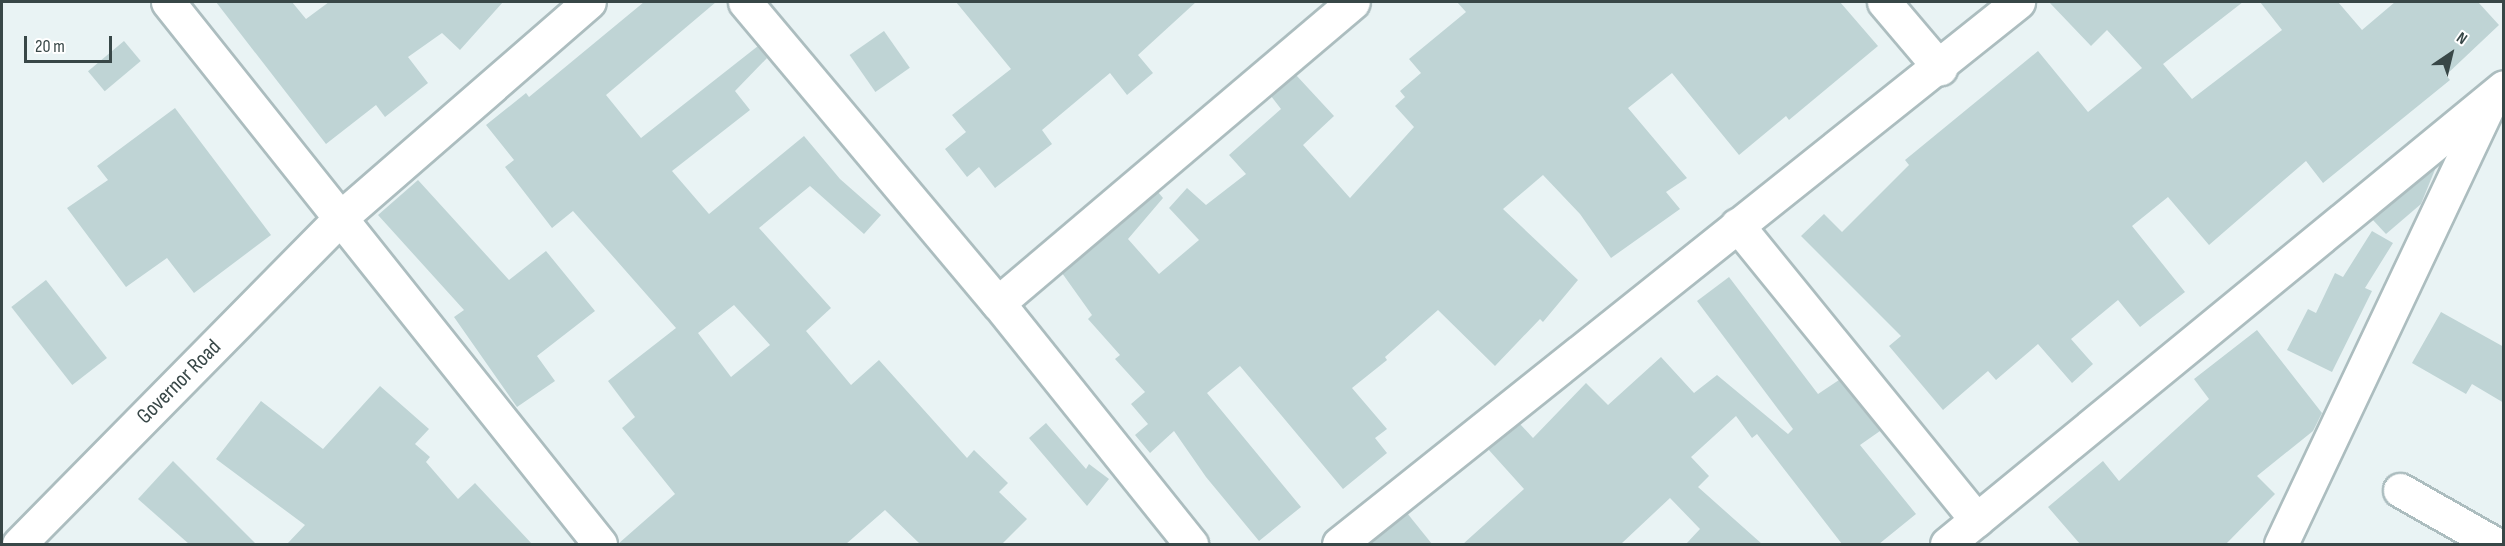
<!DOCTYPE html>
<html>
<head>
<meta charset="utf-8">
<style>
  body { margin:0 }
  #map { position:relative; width:2505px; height:546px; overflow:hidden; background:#e9f3f4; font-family:"Sofia Sans Condensed",sans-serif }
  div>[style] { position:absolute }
  .building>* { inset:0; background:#bfd4d5; transform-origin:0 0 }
  .roads { filter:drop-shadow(2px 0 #acbdbf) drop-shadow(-2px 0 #acbdbf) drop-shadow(0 2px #acbdbf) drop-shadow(0 -2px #acbdbf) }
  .minor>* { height:33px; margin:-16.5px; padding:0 16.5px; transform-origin:16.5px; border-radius:16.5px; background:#fff }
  span { translate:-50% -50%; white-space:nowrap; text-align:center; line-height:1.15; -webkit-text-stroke:5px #fff; paint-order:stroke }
  .street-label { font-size:22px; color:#384747 }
  .frame { position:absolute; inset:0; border:3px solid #384747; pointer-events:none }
  .north { position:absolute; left:2421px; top:24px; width:60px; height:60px; -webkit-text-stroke:4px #fff; paint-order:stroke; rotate:35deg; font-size:16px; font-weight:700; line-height:24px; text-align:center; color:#384747 }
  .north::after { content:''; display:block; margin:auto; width:21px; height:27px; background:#384747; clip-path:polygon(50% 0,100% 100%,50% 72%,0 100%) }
  .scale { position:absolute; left:24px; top:36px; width:88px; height:27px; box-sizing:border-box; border:3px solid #384747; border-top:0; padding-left:8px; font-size:18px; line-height:21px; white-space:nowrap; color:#384747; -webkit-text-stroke:4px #fff; paint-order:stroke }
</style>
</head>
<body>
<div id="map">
  <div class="building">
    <i style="clip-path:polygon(216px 2px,292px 2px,306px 19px,329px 2px,503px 2px,460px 50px,442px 33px,408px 57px,428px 83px,385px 117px,376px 105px,326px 144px)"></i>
    <i style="clip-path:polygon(evenodd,644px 2px,716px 2px,606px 95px,641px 138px,758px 46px,767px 58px,735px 91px,750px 110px,672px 171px,709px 214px,804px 136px,840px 179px,881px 215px,864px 234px,810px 186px,759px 228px,831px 308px,806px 331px,851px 385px,879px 360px,967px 458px,974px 450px,1008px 483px,999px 492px,1027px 519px,1002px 544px,920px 544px,885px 510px,846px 544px,618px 544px,675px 494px,622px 428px,635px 417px,608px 381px,676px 328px,573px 211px,552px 228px,505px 167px,514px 160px,486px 125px,526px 93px,529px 97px,644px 2px,734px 305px,770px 345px,731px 377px,698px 333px,734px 305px)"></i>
    <i style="clip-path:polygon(956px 2px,1196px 2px,1138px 55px,1153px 73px,1127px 95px,1110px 73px,1042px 130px,1052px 144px,995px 188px,979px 167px,967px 177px,945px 149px,966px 132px,952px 115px,1011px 69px)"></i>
    <i style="clip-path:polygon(1457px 2px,1840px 2px,1878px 46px,1789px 120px,1786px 116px,1739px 155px,1672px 73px,1628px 108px,1687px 178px,1666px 192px,1680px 209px,1611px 258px,1580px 214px,1543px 175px,1503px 209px,1578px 280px,1543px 322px,1540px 319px,1495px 366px,1438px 310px,1385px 357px,1387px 360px,1352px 388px,1387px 429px,1375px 438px,1387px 453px,1343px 489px,1240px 366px,1207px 393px,1301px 507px,1259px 541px,1206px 477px,1174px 431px,1150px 453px,1135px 435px,1148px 424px,1131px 404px,1145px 392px,1115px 359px,1120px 355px,1088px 319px,1092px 315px,1062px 273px,1158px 192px,1163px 198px,1128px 239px,1159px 274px,1199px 240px,1169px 208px,1187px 188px,1206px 205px,1246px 174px,1229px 155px,1281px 109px,1271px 96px,1296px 75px,1334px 116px,1303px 145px,1350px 198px,1414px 127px,1395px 106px,1405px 97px,1400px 91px,1421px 73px,1409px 59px,1466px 12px)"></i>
    <i style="clip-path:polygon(2049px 2px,2243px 2px,2163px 64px,2192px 99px,2282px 30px,2260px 2px,2338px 2px,2362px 30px,2395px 2px,2478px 2px,2499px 25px,2446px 75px,2450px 80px,2323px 183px,2306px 161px,2209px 245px,2168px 197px,2132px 226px,2185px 292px,2140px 327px,2118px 300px,2071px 339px,2093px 364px,2072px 383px,2038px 344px,1996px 380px,1988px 371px,1943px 410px,1889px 346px,1901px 336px,1801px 236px,1824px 214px,1842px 232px,1909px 165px,1905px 160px,2038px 51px,2088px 112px,2142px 68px,2107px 30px,2091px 46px)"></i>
    <i style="left:884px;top:31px;width:45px;height:42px;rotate:55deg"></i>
    <i style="left:124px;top:41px;width:26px;height:47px;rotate:50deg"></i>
    <i style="clip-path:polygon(175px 108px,271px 235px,194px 293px,167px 258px,126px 287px,67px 208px,108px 180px,97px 166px)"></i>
    <i style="clip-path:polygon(2436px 167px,2421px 204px,2386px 234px,2372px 219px)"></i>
    <i style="clip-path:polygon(418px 180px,509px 280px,546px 251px,595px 311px,537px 356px,555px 381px,517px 407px,454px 317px,464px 310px,378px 215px)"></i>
    <i style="clip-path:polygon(2372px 231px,2393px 243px,2365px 288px,2372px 291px,2332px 372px,2287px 350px,2308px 309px,2316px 313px,2335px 273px,2343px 277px)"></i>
    <i style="clip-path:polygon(1729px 277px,1818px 394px,1839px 380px,1873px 422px,1880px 431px,1860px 445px,1916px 514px,1879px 544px,1842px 544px,1757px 434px,1752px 438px,1736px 416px,1691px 457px,1709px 476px,1698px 487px,1762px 544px,1686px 544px,1700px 529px,1670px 498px,1621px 544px,1463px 544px,1524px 489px,1488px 449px,1520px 424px,1533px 438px,1586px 383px,1608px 405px,1661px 357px,1694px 393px,1717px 375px,1788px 434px,1793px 429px,1697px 301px)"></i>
    <i style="left:46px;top:280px;width:99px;height:44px;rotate:52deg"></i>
    <i style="clip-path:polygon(2441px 312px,2504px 347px,2504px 403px,2472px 384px,2466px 394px,2412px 363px)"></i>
    <i style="clip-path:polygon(2257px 330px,2322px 413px,2313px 431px,2257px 476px,2275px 494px,2226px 544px,2080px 544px,2048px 507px,2103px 461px,2119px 481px,2209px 399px,2194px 379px)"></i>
    <i style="clip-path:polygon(380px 386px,429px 429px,415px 444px,430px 457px,426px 462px,458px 499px,475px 483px,532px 544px,287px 544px,305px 525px,216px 459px,261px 401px,323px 449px)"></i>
    <i style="clip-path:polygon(1046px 423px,1086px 469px,1089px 464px,1109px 479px,1087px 506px,1029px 438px)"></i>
    <i style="clip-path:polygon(173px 461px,256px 544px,189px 544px,138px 499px)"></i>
    <i style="clip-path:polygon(1407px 513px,1432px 544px,1368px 544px)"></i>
  </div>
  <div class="roads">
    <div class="minor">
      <i style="left:168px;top:2px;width:693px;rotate:51.44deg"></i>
      <i style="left:745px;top:2px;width:393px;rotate:50deg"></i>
      <i style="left:998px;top:303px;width:309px;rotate:51.3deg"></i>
      <i style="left:1884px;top:2px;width:87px;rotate:49.7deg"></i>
      <i style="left:1737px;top:225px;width:380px;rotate:50.9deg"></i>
      <i style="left:998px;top:303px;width:465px;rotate:-40.3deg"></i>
      <i style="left:2400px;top:490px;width:109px;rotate:29.6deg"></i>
      <i style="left:19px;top:544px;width:456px;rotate:-45.4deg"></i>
      <i style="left:339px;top:219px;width:331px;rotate:-41deg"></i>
      <i style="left:1339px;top:544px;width:869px;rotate:-38.6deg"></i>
      <i style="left:1947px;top:544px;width:720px;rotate:-39.37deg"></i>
      <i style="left:2281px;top:544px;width:488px;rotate:-64.7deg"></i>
    </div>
  </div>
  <div class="street-label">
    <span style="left:179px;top:382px;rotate:-45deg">Governor Road</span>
  </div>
  <div class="frame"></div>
  <div class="north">N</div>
  <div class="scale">20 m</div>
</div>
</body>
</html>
